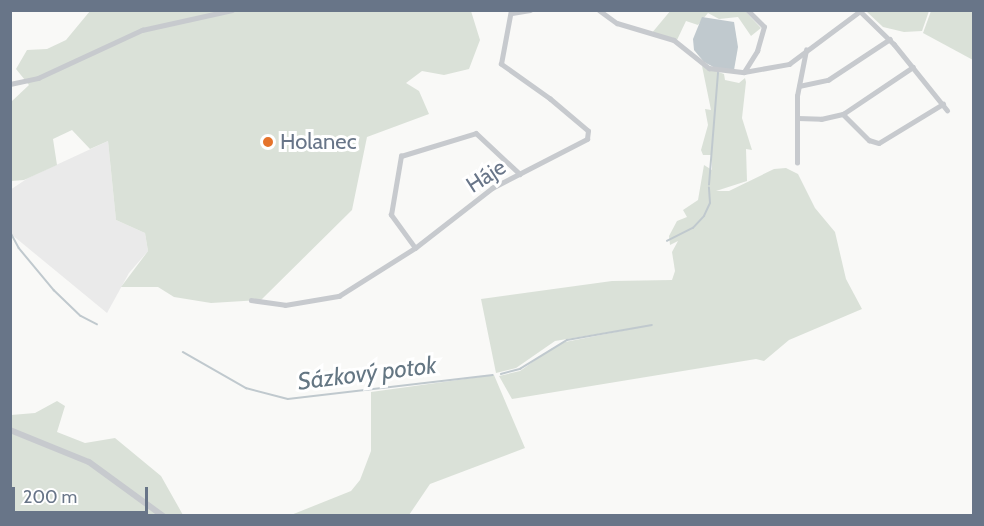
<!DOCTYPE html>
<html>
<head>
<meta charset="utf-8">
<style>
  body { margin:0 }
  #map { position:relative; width:984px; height:526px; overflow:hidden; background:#f9f9f7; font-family:Cabin,sans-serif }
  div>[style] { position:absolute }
  .built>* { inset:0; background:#eaeaea }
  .green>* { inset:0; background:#dae1d8 }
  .water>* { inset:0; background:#c0c9ce }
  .stream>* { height:1.5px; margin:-0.75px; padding:0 0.75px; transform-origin:0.75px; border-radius:0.75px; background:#c0c9ce }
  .minor>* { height:4.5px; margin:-2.25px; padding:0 2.25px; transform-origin:2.25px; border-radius:2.25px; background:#c7cace }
  .tertiary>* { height:6px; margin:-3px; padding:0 3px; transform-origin:3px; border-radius:3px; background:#c7cace }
  .dots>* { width:16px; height:16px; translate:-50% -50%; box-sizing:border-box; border:3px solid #fff; border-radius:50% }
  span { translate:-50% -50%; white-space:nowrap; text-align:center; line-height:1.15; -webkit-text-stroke:6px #fff; paint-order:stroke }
  .poi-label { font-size:22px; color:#687588 }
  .left { translate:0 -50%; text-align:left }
  .street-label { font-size:22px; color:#687588 }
  .water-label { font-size:24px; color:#647683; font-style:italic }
  .frame { position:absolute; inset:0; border:12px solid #687588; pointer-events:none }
  .scale { position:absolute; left:12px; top:487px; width:136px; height:27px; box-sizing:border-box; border:3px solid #687588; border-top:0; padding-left:8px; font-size:18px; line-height:21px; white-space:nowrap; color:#687588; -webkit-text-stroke:4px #fff; paint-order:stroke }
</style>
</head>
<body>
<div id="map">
  <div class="built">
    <i style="clip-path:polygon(108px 141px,116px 220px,145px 233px,148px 251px,129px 273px,107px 313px,11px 234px,10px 190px,28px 178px)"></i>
  </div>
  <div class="green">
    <i style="clip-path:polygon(671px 10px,745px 11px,761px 28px,751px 36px,738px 17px,719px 19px,708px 13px,698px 25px,686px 21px,677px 40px,651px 34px)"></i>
    <i style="clip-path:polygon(90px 11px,471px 11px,480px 40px,469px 69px,444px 75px,422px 71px,406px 83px,419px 91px,429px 114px,367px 137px,352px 210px,261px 300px,211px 303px,174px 297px,158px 287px,121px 287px,148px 251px,145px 233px,116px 220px,108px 141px,90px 149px,72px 130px,53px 139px,57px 165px,24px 180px,11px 181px,11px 102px,29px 85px,16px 69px,27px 50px,47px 49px,66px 40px)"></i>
    <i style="clip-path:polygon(866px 11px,929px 11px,922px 31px,904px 32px,883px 27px)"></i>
    <i style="clip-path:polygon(931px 11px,973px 11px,973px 60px,923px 33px)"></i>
    <i style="clip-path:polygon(702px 66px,724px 74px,725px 80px,739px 83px,745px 78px,746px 82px,742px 118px,752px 150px,746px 149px,747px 181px,716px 191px,729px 191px,774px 169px,786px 168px,798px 174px,815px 208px,835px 232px,846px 279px,862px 309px,789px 340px,764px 361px,756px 359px,512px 399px,499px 376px,520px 371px,551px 349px,565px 342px,652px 325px,555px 341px,516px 368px,496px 373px,481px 299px,612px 281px,672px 280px,675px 271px,672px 252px,678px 241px,670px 245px,669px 236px,677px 221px,687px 217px,683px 210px,698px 200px,704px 165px,712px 170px,712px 155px,703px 155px,701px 150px,708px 125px,705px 109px,711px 110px)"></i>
    <i style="clip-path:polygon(494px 375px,525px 448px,430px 484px,409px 515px,291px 515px,351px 491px,360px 480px,371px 451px,371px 392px)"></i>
    <i style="clip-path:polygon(57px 401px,65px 406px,57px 432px,85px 443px,115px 438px,161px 476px,183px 515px,11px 516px,11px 415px,35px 413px)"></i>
  </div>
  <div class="water">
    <i style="clip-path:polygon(702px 17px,734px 22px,738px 47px,734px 70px,719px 70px,704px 62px,694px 50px,693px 39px)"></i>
  </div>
  <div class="stream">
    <i style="left:709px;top:185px;width:112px;rotate:-85.4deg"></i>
    <i style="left:10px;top:231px;width:19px;rotate:62deg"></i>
    <i style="left:19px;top:248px;width:55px;rotate:50.2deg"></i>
    <i style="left:54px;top:290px;width:37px;rotate:44deg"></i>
    <i style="left:81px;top:316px;width:18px;rotate:27deg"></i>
    <i style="left:667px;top:241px;width:29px;rotate:-27deg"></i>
    <i style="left:693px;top:228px;width:16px;rotate:-47deg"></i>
    <i style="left:704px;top:216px;width:14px;rotate:-65deg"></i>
    <i style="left:710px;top:203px;width:15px;rotate:-94deg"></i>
    <i style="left:183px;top:352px;width:73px;rotate:29.7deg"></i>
    <i style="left:246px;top:388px;width:43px;rotate:14.7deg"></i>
    <i style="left:288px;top:399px;width:206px;rotate:-6.7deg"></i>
    <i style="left:501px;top:374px;width:20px;rotate:-15deg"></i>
    <i style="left:520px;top:369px;width:55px;rotate:-31.7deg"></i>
    <i style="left:567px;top:340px;width:86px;rotate:-10deg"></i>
  </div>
  <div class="minor">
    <i style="left:599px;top:10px;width:22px;rotate:36deg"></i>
    <i style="left:617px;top:23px;width:59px;rotate:16.6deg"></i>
    <i style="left:674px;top:40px;width:45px;rotate:38.7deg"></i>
    <i style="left:709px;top:68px;width:35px;rotate:7deg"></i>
    <i style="left:744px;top:72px;width:46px;rotate:-10.1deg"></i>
    <i style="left:789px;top:64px;width:89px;rotate:-36.7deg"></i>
    <i style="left:859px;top:10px;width:49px;rotate:44.2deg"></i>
    <i style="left:894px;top:44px;width:85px;rotate:51.2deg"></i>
    <i style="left:512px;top:13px;width:18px;rotate:-9deg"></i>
    <i style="left:744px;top:72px;width:25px;rotate:-58deg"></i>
    <i style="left:757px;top:51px;width:25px;rotate:-74deg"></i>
    <i style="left:764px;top:27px;width:24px;rotate:-135deg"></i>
    <i style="left:10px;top:84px;width:29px;rotate:-12deg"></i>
    <i style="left:38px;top:78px;width:115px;rotate:-24.8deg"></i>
    <i style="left:142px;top:30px;width:92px;rotate:-12.5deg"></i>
    <i style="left:799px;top:86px;width:30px;rotate:-12deg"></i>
    <i style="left:828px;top:80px;width:74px;rotate:-33.5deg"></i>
    <i style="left:843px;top:114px;width:84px;rotate:-33.9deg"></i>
    <i style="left:798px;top:118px;width:23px;rotate:2deg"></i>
    <i style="left:821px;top:119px;width:23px;rotate:-13deg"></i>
    <i style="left:843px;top:114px;width:37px;rotate:45deg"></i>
    <i style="left:869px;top:140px;width:10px;rotate:17deg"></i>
    <i style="left:879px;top:143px;width:75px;rotate:-31.4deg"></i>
    <i style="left:797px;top:163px;width:67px;rotate:-90deg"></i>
    <i style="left:797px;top:96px;width:47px;rotate:-78.9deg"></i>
    <i style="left:415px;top:248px;width:41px;rotate:-126deg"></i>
    <i style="left:391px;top:215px;width:60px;rotate:-80.4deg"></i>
    <i style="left:401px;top:156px;width:78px;rotate:-17deg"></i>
    <i style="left:476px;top:133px;width:60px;rotate:43deg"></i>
    <i style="left:251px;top:300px;width:34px;rotate:8deg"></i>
    <i style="left:285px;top:305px;width:55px;rotate:-9.5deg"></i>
    <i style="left:339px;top:296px;width:90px;rotate:-32.3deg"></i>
    <i style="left:415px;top:248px;width:98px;rotate:-37.9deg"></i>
    <i style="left:492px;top:188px;width:107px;rotate:-27.3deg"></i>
    <i style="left:587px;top:139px;width:8px;rotate:-83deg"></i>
    <i style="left:588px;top:131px;width:50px;rotate:-139.9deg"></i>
    <i style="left:550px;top:99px;width:60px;rotate:-144.5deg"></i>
    <i style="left:501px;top:64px;width:55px;rotate:-79.5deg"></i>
  </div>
  <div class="tertiary">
    <i style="left:10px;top:430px;width:85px;rotate:22.1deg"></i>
    <i style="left:89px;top:462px;width:92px;rotate:36.1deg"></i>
  </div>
  <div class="dots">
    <i style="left:268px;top:142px;background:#e5732b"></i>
  </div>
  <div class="poi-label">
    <span class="left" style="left:280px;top:142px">Holanec</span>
  </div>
  <div class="street-label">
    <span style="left:486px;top:176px;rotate:-33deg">Háje</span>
  </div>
  <div class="water-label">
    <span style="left:367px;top:373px;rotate:-7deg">Sázkový potok</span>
  </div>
  <div class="frame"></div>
  <div class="scale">200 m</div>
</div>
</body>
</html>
